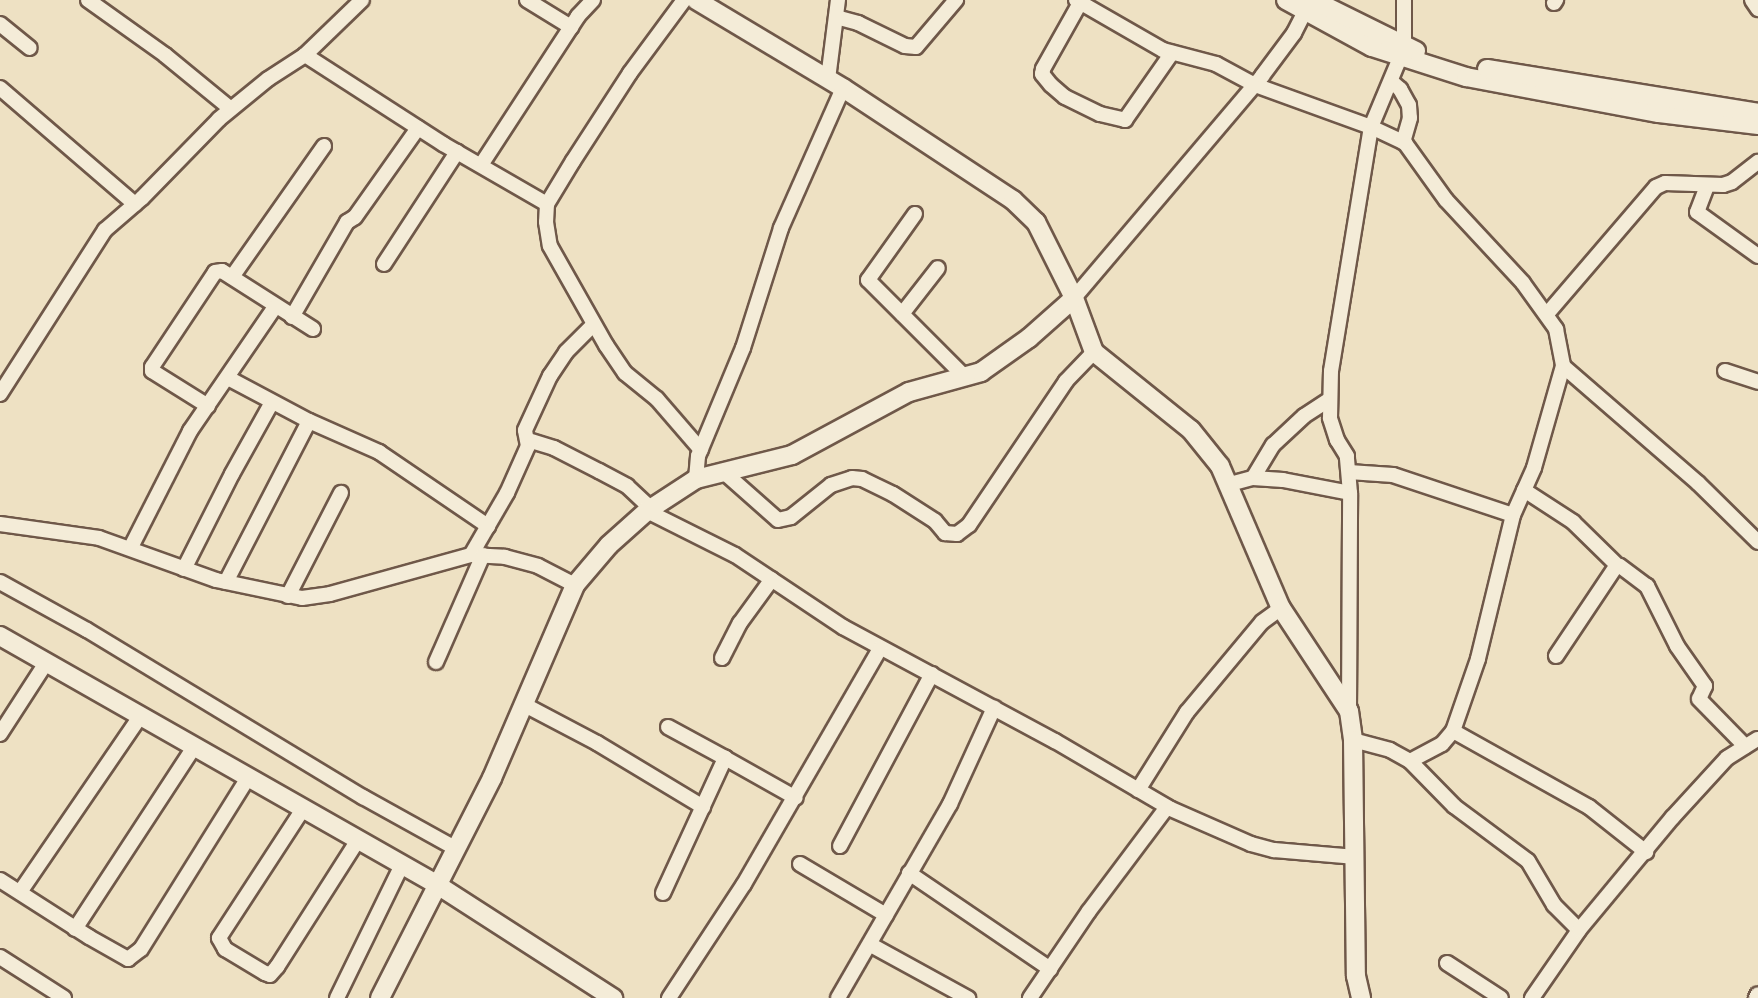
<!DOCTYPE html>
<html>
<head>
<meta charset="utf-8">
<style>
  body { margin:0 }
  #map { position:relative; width:1758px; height:998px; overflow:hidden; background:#eee1c3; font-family:"IM FELL English",serif }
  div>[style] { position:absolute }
  .roads { filter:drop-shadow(2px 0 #6f5849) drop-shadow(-2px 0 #6f5849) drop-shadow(0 2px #6f5849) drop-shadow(0 -2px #6f5849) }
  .minor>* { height:14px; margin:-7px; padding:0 7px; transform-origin:7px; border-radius:7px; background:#f4ecd8 }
  .tertiary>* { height:18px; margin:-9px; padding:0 9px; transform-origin:9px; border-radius:9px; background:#f4ecd8 }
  span { translate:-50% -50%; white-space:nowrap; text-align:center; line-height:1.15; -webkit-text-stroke:5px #f4ecd8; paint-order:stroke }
</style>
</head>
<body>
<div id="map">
  <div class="roads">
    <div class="minor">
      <i style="left:88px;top:0;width:95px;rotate:35.5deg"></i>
      <i style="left:165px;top:55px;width:85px;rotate:39.3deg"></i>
      <i style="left:527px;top:0;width:52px;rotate:31.5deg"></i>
      <i style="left:684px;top:0;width:91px;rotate:126.5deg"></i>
      <i style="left:630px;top:73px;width:105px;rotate:122.9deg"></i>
      <i style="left:573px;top:161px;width:50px;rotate:121.2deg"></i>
      <i style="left:547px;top:204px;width:18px;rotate:93deg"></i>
      <i style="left:546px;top:222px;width:24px;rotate:81deg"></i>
      <i style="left:550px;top:246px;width:114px;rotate:60.5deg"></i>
      <i style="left:606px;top:345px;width:34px;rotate:56deg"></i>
      <i style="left:625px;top:373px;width:41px;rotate:39.1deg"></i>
      <i style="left:657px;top:399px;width:67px;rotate:49.2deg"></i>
      <i style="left:1076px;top:0;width:100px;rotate:29.9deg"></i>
      <i style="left:1163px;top:50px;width:55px;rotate:14.8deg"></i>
      <i style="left:1216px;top:64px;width:44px;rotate:28.3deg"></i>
      <i style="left:1255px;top:85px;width:123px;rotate:19.9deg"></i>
      <i style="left:1371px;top:127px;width:38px;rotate:25deg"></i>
      <i style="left:1405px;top:143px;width:70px;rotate:54.3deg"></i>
      <i style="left:1446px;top:200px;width:113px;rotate:47.1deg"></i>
      <i style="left:1523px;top:283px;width:57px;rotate:54.3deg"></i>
      <i style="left:1556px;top:329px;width:38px;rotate:79deg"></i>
      <i style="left:1563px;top:366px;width:106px;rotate:105.9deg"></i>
      <i style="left:1534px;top:468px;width:51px;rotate:114.1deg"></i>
      <i style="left:1513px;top:515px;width:148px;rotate:103.7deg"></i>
      <i style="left:1478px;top:659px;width:76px;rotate:109.1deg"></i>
      <i style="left:1453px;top:731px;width:17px;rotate:130deg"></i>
      <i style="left:1442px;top:744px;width:36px;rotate:152deg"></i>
      <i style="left:1752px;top:0;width:11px;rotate:56deg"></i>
      <i style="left:1080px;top:3px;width:76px;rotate:119.3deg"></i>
      <i style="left:1043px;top:69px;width:5px;rotate:101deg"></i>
      <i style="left:1042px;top:74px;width:14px;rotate:51deg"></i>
      <i style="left:1051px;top:85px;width:18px;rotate:41deg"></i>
      <i style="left:1065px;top:97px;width:39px;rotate:26deg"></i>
      <i style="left:1100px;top:114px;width:26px;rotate:13deg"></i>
      <i style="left:1125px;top:120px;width:82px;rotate:-55deg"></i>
      <i style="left:1554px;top:3px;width:4px;rotate:-56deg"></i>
      <i style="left:836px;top:17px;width:23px;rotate:15deg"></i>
      <i style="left:858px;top:23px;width:52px;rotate:26.1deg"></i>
      <i style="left:905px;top:46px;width:11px;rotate:5deg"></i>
      <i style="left:916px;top:47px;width:62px;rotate:-49.6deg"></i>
      <i style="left:0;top:24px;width:38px;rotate:39deg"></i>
      <i style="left:305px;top:55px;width:164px;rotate:32.8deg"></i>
      <i style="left:443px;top:144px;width:120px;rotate:30deg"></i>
      <i style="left:828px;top:79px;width:80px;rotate:-82.8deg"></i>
      <i style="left:1392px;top:82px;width:11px;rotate:41deg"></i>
      <i style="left:1400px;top:89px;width:18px;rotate:61deg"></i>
      <i style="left:1409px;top:105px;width:13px;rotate:86deg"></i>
      <i style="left:1410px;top:118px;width:25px;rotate:106deg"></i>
      <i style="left:0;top:88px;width:178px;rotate:40.7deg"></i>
      <i style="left:481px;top:165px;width:178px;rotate:-56.9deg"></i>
      <i style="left:578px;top:16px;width:22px;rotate:-47deg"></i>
      <i style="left:1707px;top:186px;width:28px;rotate:111deg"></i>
      <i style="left:1697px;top:212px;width:75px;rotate:35.8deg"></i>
      <i style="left:915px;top:214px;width:81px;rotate:125.5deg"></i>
      <i style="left:868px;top:280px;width:137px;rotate:45deg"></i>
      <i style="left:384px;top:264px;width:134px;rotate:-56.9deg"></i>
      <i style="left:232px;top:277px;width:160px;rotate:-54.9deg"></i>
      <i style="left:1074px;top:298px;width:291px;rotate:-49.7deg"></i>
      <i style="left:1262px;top:76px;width:54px;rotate:-53.3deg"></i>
      <i style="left:1294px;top:33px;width:33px;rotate:-63deg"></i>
      <i style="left:902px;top:314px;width:58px;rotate:-52deg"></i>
      <i style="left:1547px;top:314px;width:167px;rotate:-49.4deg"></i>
      <i style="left:1656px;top:187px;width:10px;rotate:-24deg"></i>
      <i style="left:1665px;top:183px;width:58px;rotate:2deg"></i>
      <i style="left:1723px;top:185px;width:9px;rotate:-18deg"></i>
      <i style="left:1732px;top:182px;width:33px;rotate:-38deg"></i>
      <i style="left:292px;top:317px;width:110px;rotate:-59.9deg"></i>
      <i style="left:347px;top:222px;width:9px;rotate:-32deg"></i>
      <i style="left:355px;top:217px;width:109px;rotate:-54.7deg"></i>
      <i style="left:1563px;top:366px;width:179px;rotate:40.9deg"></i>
      <i style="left:1698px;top:483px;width:84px;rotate:44.5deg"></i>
      <i style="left:1725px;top:371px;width:35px;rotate:18deg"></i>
      <i style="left:228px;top:378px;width:92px;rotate:28deg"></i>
      <i style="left:309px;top:421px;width:77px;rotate:23.9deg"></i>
      <i style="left:379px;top:452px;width:132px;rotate:34.2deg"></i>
      <i style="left:0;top:394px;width:195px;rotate:-57.4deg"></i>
      <i style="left:105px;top:230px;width:49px;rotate:-40.9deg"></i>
      <i style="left:142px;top:198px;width:110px;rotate:-45.7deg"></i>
      <i style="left:219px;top:119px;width:63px;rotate:-39.2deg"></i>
      <i style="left:268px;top:79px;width:44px;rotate:-33deg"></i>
      <i style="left:305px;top:55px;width:79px;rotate:-44deg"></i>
      <i style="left:208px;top:406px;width:66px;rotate:-148deg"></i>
      <i style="left:152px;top:371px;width:4px;rotate:-90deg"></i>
      <i style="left:152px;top:367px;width:114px;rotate:-56.4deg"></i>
      <i style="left:215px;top:272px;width:7px;rotate:-8deg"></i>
      <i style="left:222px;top:271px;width:108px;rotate:32.5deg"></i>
      <i style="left:528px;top:440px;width:27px;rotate:17deg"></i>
      <i style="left:554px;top:448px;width:51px;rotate:27.1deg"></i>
      <i style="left:599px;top:471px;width:32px;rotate:28deg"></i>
      <i style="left:627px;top:486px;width:33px;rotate:43deg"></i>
      <i style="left:1349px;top:472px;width:44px;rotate:3.9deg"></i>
      <i style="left:1393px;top:475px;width:126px;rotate:18.4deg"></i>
      <i style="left:726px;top:474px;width:69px;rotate:41.5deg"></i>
      <i style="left:778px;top:520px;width:13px;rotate:-13deg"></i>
      <i style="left:791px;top:517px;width:51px;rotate:-38.7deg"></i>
      <i style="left:831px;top:485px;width:22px;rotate:-18deg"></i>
      <i style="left:852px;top:478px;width:10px;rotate:6deg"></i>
      <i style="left:862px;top:479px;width:34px;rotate:26deg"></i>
      <i style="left:893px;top:494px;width:50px;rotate:32.7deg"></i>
      <i style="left:935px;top:521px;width:16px;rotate:50deg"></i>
      <i style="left:945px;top:533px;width:12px;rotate:5deg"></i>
      <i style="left:957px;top:534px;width:15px;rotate:-37deg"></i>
      <i style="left:969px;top:525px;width:174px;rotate:-56deg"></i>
      <i style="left:1066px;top:381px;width:40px;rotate:-46deg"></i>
      <i style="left:1253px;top:478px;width:39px;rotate:-59deg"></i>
      <i style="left:1273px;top:445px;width:42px;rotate:-43.1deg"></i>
      <i style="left:1304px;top:416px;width:30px;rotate:-33deg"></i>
      <i style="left:696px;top:479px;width:23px;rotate:-85deg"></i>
      <i style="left:698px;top:456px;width:117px;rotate:-67.4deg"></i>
      <i style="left:743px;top:348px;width:126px;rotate:-72.4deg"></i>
      <i style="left:781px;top:228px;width:153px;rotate:-66.1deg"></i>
      <i style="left:1230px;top:484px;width:24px;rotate:-15deg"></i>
      <i style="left:1253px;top:478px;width:30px;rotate:4deg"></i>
      <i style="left:1283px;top:480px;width:68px;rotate:11deg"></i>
      <i style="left:1524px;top:490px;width:59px;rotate:33.1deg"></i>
      <i style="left:1573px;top:522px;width:63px;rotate:44.4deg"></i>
      <i style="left:647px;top:511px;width:98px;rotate:26.6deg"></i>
      <i style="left:735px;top:555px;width:130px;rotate:33.7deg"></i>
      <i style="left:843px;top:627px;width:241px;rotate:28.3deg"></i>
      <i style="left:1055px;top:741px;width:134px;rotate:30.4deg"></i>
      <i style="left:1171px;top:809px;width:87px;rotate:23.6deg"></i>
      <i style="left:1251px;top:844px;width:24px;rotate:15deg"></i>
      <i style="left:1274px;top:850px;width:82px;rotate:4.9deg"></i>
      <i style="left:0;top:524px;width:100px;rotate:8deg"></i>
      <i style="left:99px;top:538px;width:124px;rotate:19.7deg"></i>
      <i style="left:216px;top:580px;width:88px;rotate:11.8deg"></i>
      <i style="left:302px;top:598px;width:28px;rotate:-8deg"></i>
      <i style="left:330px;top:594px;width:146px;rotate:-15.5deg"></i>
      <i style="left:471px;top:555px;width:34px;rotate:3deg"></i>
      <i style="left:505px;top:557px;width:34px;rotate:15deg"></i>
      <i style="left:538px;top:566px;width:42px;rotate:27.2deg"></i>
      <i style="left:131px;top:547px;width:130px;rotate:-63deg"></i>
      <i style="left:190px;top:431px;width:150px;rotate:-55.6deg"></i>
      <i style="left:471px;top:555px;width:72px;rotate:-59.9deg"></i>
      <i style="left:507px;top:493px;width:51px;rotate:-65.9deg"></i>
      <i style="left:528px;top:446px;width:16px;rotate:-101deg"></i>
      <i style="left:525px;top:430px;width:60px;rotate:-65.2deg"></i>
      <i style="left:550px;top:376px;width:29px;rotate:-56deg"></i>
      <i style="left:566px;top:352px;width:38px;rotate:-45deg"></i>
      <i style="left:184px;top:569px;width:106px;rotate:-63.2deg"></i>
      <i style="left:232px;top:474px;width:82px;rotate:-60.9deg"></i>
      <i style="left:0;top:582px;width:99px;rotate:28.9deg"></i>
      <i style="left:87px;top:630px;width:323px;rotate:31.2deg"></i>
      <i style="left:363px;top:797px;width:105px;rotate:29deg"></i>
      <i style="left:226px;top:582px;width:181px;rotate:-62.7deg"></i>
      <i style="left:288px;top:596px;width:116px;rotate:-62.8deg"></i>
      <i style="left:1556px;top:656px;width:106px;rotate:-56.2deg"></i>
      <i style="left:1615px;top:568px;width:5px;rotate:-22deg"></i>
      <i style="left:1620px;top:566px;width:34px;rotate:37deg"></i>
      <i style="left:1647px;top:586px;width:67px;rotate:63.4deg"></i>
      <i style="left:1677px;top:646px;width:49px;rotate:55deg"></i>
      <i style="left:1705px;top:686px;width:14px;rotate:115deg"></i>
      <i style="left:1699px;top:699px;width:66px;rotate:45.6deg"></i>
      <i style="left:722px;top:658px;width:39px;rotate:-63deg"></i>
      <i style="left:740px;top:623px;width:54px;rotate:-54deg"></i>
      <i style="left:436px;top:662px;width:117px;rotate:-66.3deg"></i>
      <i style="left:523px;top:704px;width:84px;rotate:27.8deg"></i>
      <i style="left:597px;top:743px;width:124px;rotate:31.1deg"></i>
      <i style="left:1349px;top:711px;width:218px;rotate:-89.7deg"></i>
      <i style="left:1350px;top:493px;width:37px;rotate:-95deg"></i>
      <i style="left:1347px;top:456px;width:19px;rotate:-122deg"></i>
      <i style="left:1337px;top:440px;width:23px;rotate:-108deg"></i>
      <i style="left:1330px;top:418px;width:47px;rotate:-88.8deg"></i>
      <i style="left:1331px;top:371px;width:247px;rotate:-80.7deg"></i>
      <i style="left:1371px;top:127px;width:86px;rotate:-67.3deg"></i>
      <i style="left:1404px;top:48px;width:48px;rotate:-90deg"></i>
      <i style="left:668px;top:727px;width:65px;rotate:28.5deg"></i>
      <i style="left:1453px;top:731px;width:156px;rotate:29.2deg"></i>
      <i style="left:1589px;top:807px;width:73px;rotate:38.3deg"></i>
      <i style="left:0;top:734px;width:85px;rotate:-57.1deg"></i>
      <i style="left:1353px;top:740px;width:38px;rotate:15deg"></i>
      <i style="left:1390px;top:750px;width:23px;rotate:29deg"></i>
      <i style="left:1410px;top:761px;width:63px;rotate:45.6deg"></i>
      <i style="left:1454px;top:806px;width:92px;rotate:36.6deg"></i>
      <i style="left:1528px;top:861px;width:51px;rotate:59.4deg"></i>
      <i style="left:1554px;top:905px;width:35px;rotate:45deg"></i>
      <i style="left:1138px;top:790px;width:92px;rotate:-57.9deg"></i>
      <i style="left:1187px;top:712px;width:117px;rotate:-50.2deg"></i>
      <i style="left:1262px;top:622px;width:24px;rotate:-36deg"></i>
      <i style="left:303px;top:809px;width:154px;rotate:123.1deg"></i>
      <i style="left:219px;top:938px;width:13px;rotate:61deg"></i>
      <i style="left:225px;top:949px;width:47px;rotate:31deg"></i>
      <i style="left:265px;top:973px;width:5px;rotate:22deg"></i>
      <i style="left:270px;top:975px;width:11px;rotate:-49deg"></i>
      <i style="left:277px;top:967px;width:151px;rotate:-57.5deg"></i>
      <i style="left:840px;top:846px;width:195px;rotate:-61.9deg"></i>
      <i style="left:800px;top:864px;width:100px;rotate:30.7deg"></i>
      <i style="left:909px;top:873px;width:171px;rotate:34.2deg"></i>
      <i style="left:0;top:880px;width:106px;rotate:32.6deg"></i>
      <i style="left:89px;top:937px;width:45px;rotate:29.4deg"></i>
      <i style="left:128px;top:959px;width:16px;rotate:-38deg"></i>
      <i style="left:141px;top:949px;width:202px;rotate:-58deg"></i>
      <i style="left:20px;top:892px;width:212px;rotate:-55.6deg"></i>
      <i style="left:663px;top:893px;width:149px;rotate:-65.3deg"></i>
      <i style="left:725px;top:758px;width:81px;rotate:29.4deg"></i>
      <i style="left:75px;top:929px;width:217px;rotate:-56.8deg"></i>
      <i style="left:871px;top:945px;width:111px;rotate:28.7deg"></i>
      <i style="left:0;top:957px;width:76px;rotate:32.6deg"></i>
      <i style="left:1447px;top:963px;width:64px;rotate:32.9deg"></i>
      <i style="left:337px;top:998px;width:148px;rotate:-64deg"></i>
      <i style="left:669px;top:998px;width:136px;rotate:-56.7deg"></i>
      <i style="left:744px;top:884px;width:272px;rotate:-60deg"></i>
      <i style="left:838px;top:998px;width:224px;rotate:-60deg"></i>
      <i style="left:950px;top:804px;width:106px;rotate:-65.4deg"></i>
      <i style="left:1030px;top:998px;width:105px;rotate:-55.9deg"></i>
      <i style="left:1089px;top:911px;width:130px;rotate:-53.1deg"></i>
      <i style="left:1532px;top:998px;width:83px;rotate:-55.3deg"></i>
      <i style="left:1579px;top:930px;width:146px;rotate:-50.3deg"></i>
      <i style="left:1672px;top:818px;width:81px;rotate:-47.5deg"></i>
      <i style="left:1727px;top:758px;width:36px;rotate:-32deg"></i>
      <i style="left:1756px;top:998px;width:4px;rotate:-63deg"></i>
    </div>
    <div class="tertiary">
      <i style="left:696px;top:0;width:171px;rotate:30.9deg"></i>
      <i style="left:843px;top:88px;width:204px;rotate:33.4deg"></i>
      <i style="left:1013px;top:200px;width:32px;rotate:44deg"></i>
      <i style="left:1036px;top:222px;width:85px;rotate:63.4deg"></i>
      <i style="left:1074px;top:298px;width:58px;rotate:69.7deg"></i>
      <i style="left:1094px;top:352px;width:124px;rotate:38.8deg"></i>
      <i style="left:1191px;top:430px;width:46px;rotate:51.1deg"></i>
      <i style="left:1220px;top:466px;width:155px;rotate:66.8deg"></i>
      <i style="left:1281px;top:608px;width:123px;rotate:56.6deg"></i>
      <i style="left:1349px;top:711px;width:29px;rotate:82deg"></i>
      <i style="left:1353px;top:740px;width:236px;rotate:89.3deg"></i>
      <i style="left:1356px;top:976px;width:23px;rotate:77deg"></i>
      <i style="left:1286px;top:0;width:98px;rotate:28.7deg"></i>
      <i style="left:1372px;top:47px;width:99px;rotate:17.7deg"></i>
      <i style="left:1466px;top:77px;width:196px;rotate:10.6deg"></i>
      <i style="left:1659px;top:113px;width:100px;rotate:6.9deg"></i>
      <i style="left:1313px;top:0;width:115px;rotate:26.3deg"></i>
      <i style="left:1487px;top:69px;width:275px;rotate:9.2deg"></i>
      <i style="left:0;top:636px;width:502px;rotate:29.63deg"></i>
      <i style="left:436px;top:884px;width:211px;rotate:32.8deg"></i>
      <i style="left:380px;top:998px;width:247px;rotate:-63deg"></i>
      <i style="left:492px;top:778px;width:210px;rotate:-66.7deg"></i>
      <i style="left:575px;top:585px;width:52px;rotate:-49.6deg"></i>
      <i style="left:609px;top:545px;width:51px;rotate:-41.8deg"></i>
      <i style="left:647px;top:511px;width:59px;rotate:-33.1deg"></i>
      <i style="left:696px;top:479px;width:99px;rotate:-14deg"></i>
      <i style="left:792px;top:455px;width:133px;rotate:-28.3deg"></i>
      <i style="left:909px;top:392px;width:75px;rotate:-15.5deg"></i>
      <i style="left:981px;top:372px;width:59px;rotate:-35.3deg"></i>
      <i style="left:1029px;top:338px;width:60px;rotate:-41.6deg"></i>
    </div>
  </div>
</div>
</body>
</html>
